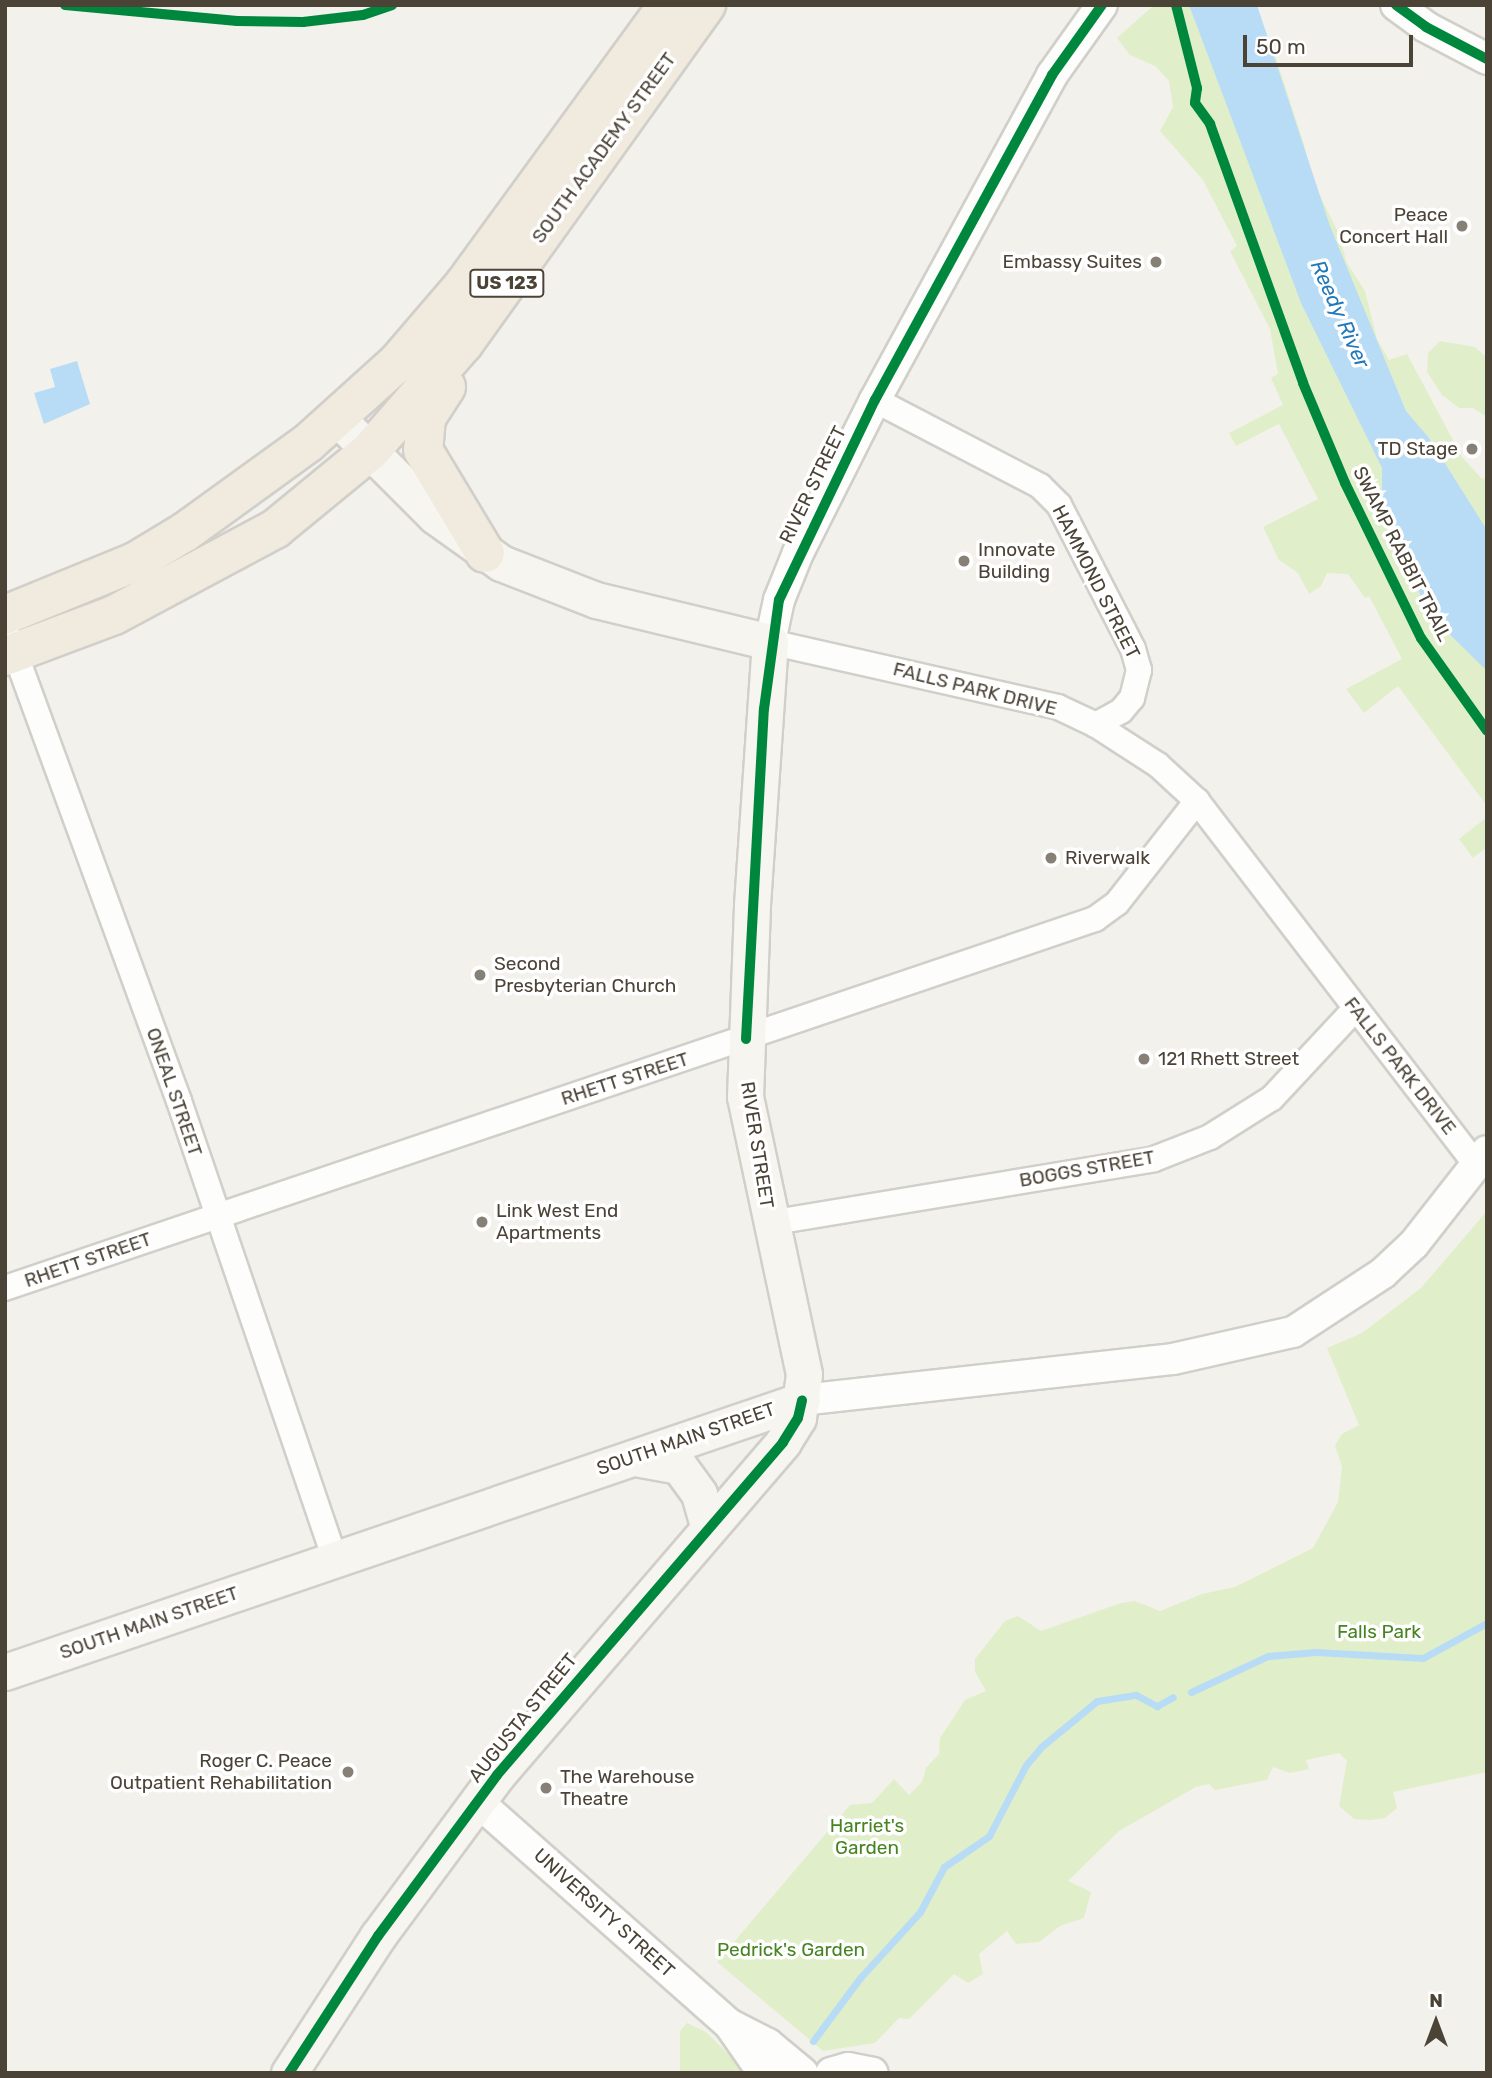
<!DOCTYPE html>
<html>
<head>
<meta charset="utf-8">
<style>
  body { margin:0 }
  #map { position:relative; width:1492px; height:2078px; overflow:hidden; background:#f3f1ec; font-family:Rubik,sans-serif }
  div>[style] { position:absolute }
  .green>* { inset:0; background:#e0efc9 }
  .water>* { inset:0; background:#b8dcf5 }
  .stream>* { height:7px; margin:-3.5px; padding:0 3.5px; transform-origin:3.5px; border-radius:3.5px; background:#b8dcf5 }
  .roads { filter:drop-shadow(2px 0 #d1cfc9) drop-shadow(-2px 0 #d1cfc9) drop-shadow(0 2px #d1cfc9) drop-shadow(0 -2px #d1cfc9) }
  .minor>* { height:24px; margin:-12px; padding:0 12px; transform-origin:12px; border-radius:12px; background:#fdfdfc }
  .tertiary>* { height:30px; margin:-15px; padding:0 15px; transform-origin:15px; border-radius:15px; background:#fdfdfc }
  .secondary>* { height:35px; margin:-17.5px; padding:0 17.5px; transform-origin:17.5px; border-radius:17.5px; background:#f7f5f0 }
  .trunk>* { height:38px; margin:-19px; padding:0 19px; transform-origin:19px; border-radius:19px; background:#f0eadf }
  .cycleway>* { height:10px; margin:-5px; padding:0 5px; transform-origin:5px; border-radius:5px; background:#00873e }
  .dots>* { width:19px; height:19px; translate:-50% -50%; box-sizing:border-box; border:4px solid #fff; border-radius:50% }
  span { translate:-50% -50%; white-space:nowrap; text-align:center; line-height:1.15; -webkit-text-stroke:7px #fff; paint-order:stroke }
  .shield-label span { padding:2px 5px; background:#fff; border:2px solid; border-radius:5px; -webkit-text-stroke-width:0 }
  .shield-label { font-size:18px; color:#4b4336; font-weight:700 }
  .street-label { font-size:19px; color:#4b4336 }
  .poi-label { font-size:19px; color:#4b4336 }
  .right { translate:-100% -50%; text-align:right }
  .left { translate:0 -50%; text-align:left }
  .park-label { font-size:19px; color:#468421 }
  .water-label { font-size:21px; color:#2179bb; font-style:italic }
  .frame { position:absolute; inset:0; border:7px solid #4b4336; pointer-events:none }
  .north { position:absolute; left:1401px; top:1987px; width:70px; height:70px; -webkit-text-stroke:5px #fff; paint-order:stroke; rotate:0deg; font-size:19px; font-weight:700; line-height:28px; text-align:center; color:#4b4336 }
  .north::after { content:''; display:block; margin:auto; width:24px; height:32px; background:#4b4336; clip-path:polygon(50% 0,100% 100%,50% 72%,0 100%) }
  .scale { position:absolute; left:1243px; top:35px; width:170px; height:32px; box-sizing:border-box; border:4px solid #4b4336; border-top:0; padding-left:9px; font-size:21px; line-height:24px; white-space:nowrap; color:#4b4336; -webkit-text-stroke:5px #fff; paint-order:stroke }
</style>
</head>
<body>
<div id="map">
  <div class="green">
    <i style="clip-path:polygon(1154px 5px,1253px 5px,1276px 58px,1306px 151px,1308px 171px,1338px 232px,1347px 263px,1365px 291px,1377px 339px,1389px 360px,1407px 354px,1462px 457px,1482px 479px,1487px 478px,1487px 806px,1398px 686px,1364px 713px,1346px 689px,1402px 659px,1369px 596px,1365px 598px,1348px 574px,1327px 573px,1321px 586px,1309px 594px,1298px 573px,1279px 560px,1263px 527px,1318px 499px,1279px 424px,1236px 446px,1229px 433px,1283px 405px,1271px 378px,1278px 374px,1270px 329px,1230px 251px,1237px 246px,1203px 180px,1160px 131px,1173px 107px,1169px 81px,1155px 66px,1130px 55px,1117px 38px)"></i>
    <i style="clip-path:polygon(1440px 341px,1475px 347px,1487px 358px,1487px 417px,1473px 408px,1459px 408px,1442px 395px,1427px 372px,1428px 353px)"></i>
    <i style="clip-path:polygon(1487px 817px,1487px 847px,1473px 858px,1459px 839px)"></i>
    <i style="clip-path:polygon(1487px 1211px,1487px 1772px,1393px 1792px,1397px 1808px,1385px 1818px,1370px 1820px,1354px 1819px,1339px 1806px,1347px 1761px,1339px 1753px,1306px 1760px,1309px 1769px,1290px 1773px,1273px 1767px,1267px 1780px,1215px 1790px,1209px 1784px,1196px 1787px,1119px 1831px,1068px 1881px,1091px 1892px,1084px 1918px,1060px 1926px,1039px 1942px,1016px 1944px,1007px 1931px,979px 1954px,983px 1974px,968px 1983px,954px 1974px,909px 2019px,899px 2018px,875px 2043px,823px 2051px,717px 1962px,850px 1805px,872px 1803px,894px 1779px,909px 1795px,922px 1782px,926px 1768px,939px 1754px,940px 1738px,965px 1700px,986px 1691px,975px 1672px,975px 1659px,1005px 1621px,1018px 1616px,1041px 1631px,1121px 1603px,1135px 1601px,1160px 1611px,1202px 1594px,1235px 1587px,1313px 1548px,1338px 1502px,1342px 1467px,1335px 1445px,1342px 1434px,1359px 1425px,1327px 1348px,1362px 1333px,1421px 1288px)"></i>
    <i style="clip-path:polygon(687px 2023px,706px 2032px,748px 2073px,680px 2073px,680px 2031px)"></i>
  </div>
  <div class="water">
    <i style="clip-path:polygon(1189px 5px,1257px 5px,1330px 226px,1406px 411px,1429px 438px,1487px 530px,1487px 671px,1429px 614px,1382px 510px,1382px 468px,1301px 303px)"></i>
    <i style="clip-path:polygon(77px 361px,90px 404px,44px 424px,34px 393px,55px 387px,50px 369px)"></i>
  </div>
  <div class="stream">
    <i style="left:1191px;top:1692px;width:85px;rotate:-25.1deg"></i>
    <i style="left:1268px;top:1656px;width:48px;rotate:-4.8deg"></i>
    <i style="left:1316px;top:1652px;width:107px;rotate:3.2deg"></i>
    <i style="left:1423px;top:1658px;width:73px;rotate:-28.7deg"></i>
    <i style="left:813px;top:2041px;width:79px;rotate:-53.3deg"></i>
    <i style="left:860px;top:1978px;width:89px;rotate:-47.7deg"></i>
    <i style="left:920px;top:1912px;width:51px;rotate:-61.9deg"></i>
    <i style="left:944px;top:1867px;width:55px;rotate:-34.6deg"></i>
    <i style="left:989px;top:1836px;width:80px;rotate:-62.5deg"></i>
    <i style="left:1026px;top:1765px;width:23px;rotate:-50deg"></i>
    <i style="left:1041px;top:1747px;width:72px;rotate:-39.4deg"></i>
    <i style="left:1097px;top:1701px;width:39px;rotate:-9deg"></i>
    <i style="left:1136px;top:1695px;width:24px;rotate:28deg"></i>
    <i style="left:1157px;top:1706px;width:18px;rotate:-29deg"></i>
  </div>
  <div class="roads">
    <div class="minor">
      <i style="left:875px;top:400px;width:186px;rotate:27.5deg"></i>
      <i style="left:1040px;top:486px;width:27px;rotate:45deg"></i>
      <i style="left:1059px;top:505px;width:162px;rotate:62.8deg"></i>
      <i style="left:1133px;top:649px;width:22px;rotate:74deg"></i>
      <i style="left:1139px;top:670px;width:29px;rotate:104deg"></i>
      <i style="left:1132px;top:698px;width:17px;rotate:130deg"></i>
      <i style="left:1121px;top:711px;width:29px;rotate:151deg"></i>
      <i style="left:10px;top:639px;width:492px;rotate:69.9deg"></i>
      <i style="left:179px;top:1101px;width:484px;rotate:71.2deg"></i>
      <i style="left:770px;top:642px;width:295px;rotate:12.7deg"></i>
      <i style="left:1058px;top:707px;width:42px;rotate:25.3deg"></i>
      <i style="left:1096px;top:725px;width:74px;rotate:32.8deg"></i>
      <i style="left:1158px;top:765px;width:53px;rotate:42.7deg"></i>
      <i style="left:1197px;top:801px;width:459px;rotate:52.5deg"></i>
      <i style="left:769px;top:1223px;width:390px;rotate:-9.4deg"></i>
      <i style="left:1154px;top:1159px;width:60px;rotate:-21.4deg"></i>
      <i style="left:1210px;top:1137px;width:73px;rotate:-32.2deg"></i>
      <i style="left:1272px;top:1098px;width:122px;rotate:-47deg"></i>
      <i style="left:5px;top:1288px;width:1151px;rotate:-18.7deg"></i>
      <i style="left:1095px;top:919px;width:27px;rotate:-36deg"></i>
      <i style="left:1117px;top:903px;width:130px;rotate:-51.9deg"></i>
    </div>
    <div class="tertiary">
      <i style="left:1396px;top:5px;width:37px;rotate:36deg"></i>
      <i style="left:1426px;top:27px;width:69px;rotate:27.7deg"></i>
      <i style="left:770px;top:642px;width:43px;rotate:-77.9deg"></i>
      <i style="left:779px;top:600px;width:51px;rotate:-68deg"></i>
      <i style="left:798px;top:553px;width:171px;rotate:-63.3deg"></i>
      <i style="left:875px;top:400px;width:370px;rotate:-61.4deg"></i>
      <i style="left:1052px;top:75px;width:86px;rotate:-54.5deg"></i>
      <i style="left:802px;top:1400px;width:373px;rotate:-6.3deg"></i>
      <i style="left:1173px;top:1359px;width:123px;rotate:-12.7deg"></i>
      <i style="left:1293px;top:1332px;width:108px;rotate:-33.2deg"></i>
      <i style="left:1383px;top:1273px;width:42px;rotate:-43.1deg"></i>
      <i style="left:1414px;top:1244px;width:118px;rotate:-51.9deg"></i>
      <i style="left:478px;top:1802px;width:335px;rotate:41.5deg"></i>
      <i style="left:729px;top:2024px;width:60px;rotate:55.2deg"></i>
      <i style="left:729px;top:2024px;width:44px;rotate:27.1deg"></i>
      <i style="left:768px;top:2044px;width:45px;rotate:39.6deg"></i>
      <i style="left:831px;top:2073px;width:18px;rotate:-16deg"></i>
      <i style="left:848px;top:2068px;width:25px;rotate:11deg"></i>
    </div>
    <div class="secondary">
      <i style="left:635px;top:1458px;width:45px;rotate:10.3deg"></i>
      <i style="left:679px;top:1466px;width:34px;rotate:54deg"></i>
      <i style="left:699px;top:1494px;width:35px;rotate:74deg"></i>
      <i style="left:5px;top:1672px;width:842px;rotate:-18.84deg"></i>
      <i style="left:289px;top:2073px;width:163px;rotate:-57deg"></i>
      <i style="left:378px;top:1936px;width:200px;rotate:-53.5deg"></i>
      <i style="left:497px;top:1775px;width:439px;rotate:-49.3deg"></i>
      <i style="left:783px;top:1442px;width:28px;rotate:-58deg"></i>
      <i style="left:798px;top:1418px;width:44px;rotate:-82.2deg"></i>
      <i style="left:804px;top:1374px;width:283px;rotate:-102deg"></i>
      <i style="left:745px;top:1097px;width:192px;rotate:-87.9deg"></i>
      <i style="left:752px;top:905px;width:264px;rotate:-86.1deg"></i>
      <i style="left:770px;top:642px;width:179px;rotate:-166.4deg"></i>
      <i style="left:596px;top:600px;width:102px;rotate:-158.7deg"></i>
      <i style="left:501px;top:563px;width:81px;rotate:-144.5deg"></i>
      <i style="left:435px;top:516px;width:139px;rotate:-135deg"></i>
    </div>
    <div class="trunk">
      <i style="left:446px;top:387px;width:37px;rotate:123deg"></i>
      <i style="left:426px;top:418px;width:32px;rotate:95deg"></i>
      <i style="left:423px;top:450px;width:120px;rotate:59deg"></i>
      <i style="left:5px;top:615px;width:140px;rotate:-22.2deg"></i>
      <i style="left:135px;top:562px;width:58px;rotate:-31deg"></i>
      <i style="left:185px;top:532px;width:152px;rotate:-35.9deg"></i>
      <i style="left:308px;top:443px;width:120px;rotate:-42deg"></i>
      <i style="left:397px;top:363px;width:101px;rotate:-49.4deg"></i>
      <i style="left:463px;top:286px;width:348px;rotate:-53.9deg"></i>
      <i style="left:5px;top:656px;width:116px;rotate:-20.6deg"></i>
      <i style="left:114px;top:615px;width:183px;rotate:-28.1deg"></i>
      <i style="left:275px;top:529px;width:123px;rotate:-39.4deg"></i>
      <i style="left:370px;top:451px;width:143px;rotate:-49deg"></i>
      <i style="left:464px;top:343px;width:416px;rotate:-54.4deg"></i>
    </div>
  </div>
  <div class="cycleway">
    <i style="left:65px;top:5px;width:173px;rotate:5.3deg"></i>
    <i style="left:237px;top:21px;width:66px;rotate:0.9deg"></i>
    <i style="left:303px;top:22px;width:60px;rotate:-6.7deg"></i>
    <i style="left:363px;top:15px;width:31px;rotate:-19deg"></i>
    <i style="left:1176px;top:5px;width:86px;rotate:75.8deg"></i>
    <i style="left:1197px;top:88px;width:15px;rotate:98deg"></i>
    <i style="left:1195px;top:103px;width:26px;rotate:54deg"></i>
    <i style="left:1210px;top:124px;width:275px;rotate:70.2deg"></i>
    <i style="left:1303px;top:383px;width:108px;rotate:67.2deg"></i>
    <i style="left:1345px;top:483px;width:173px;rotate:63.9deg"></i>
    <i style="left:1421px;top:638px;width:114px;rotate:54.6deg"></i>
    <i style="left:1396px;top:5px;width:37px;rotate:36deg"></i>
    <i style="left:1426px;top:27px;width:69px;rotate:27.7deg"></i>
    <i style="left:746px;top:1039px;width:330px;rotate:-86.9deg"></i>
    <i style="left:764px;top:709px;width:110px;rotate:-82.2deg"></i>
    <i style="left:779px;top:600px;width:222px;rotate:-64.4deg"></i>
    <i style="left:875px;top:400px;width:370px;rotate:-61.4deg"></i>
    <i style="left:1052px;top:75px;width:86px;rotate:-54.5deg"></i>
    <i style="left:289px;top:2073px;width:163px;rotate:-57deg"></i>
    <i style="left:378px;top:1936px;width:200px;rotate:-53.5deg"></i>
    <i style="left:497px;top:1775px;width:439px;rotate:-49.3deg"></i>
    <i style="left:783px;top:1442px;width:28px;rotate:-58deg"></i>
    <i style="left:798px;top:1418px;width:18px;rotate:-77deg"></i>
  </div>
  <div class="dots">
    <i style="left:1462px;top:226px;background:#868076"></i>
    <i style="left:1156px;top:262px;background:#868076"></i>
    <i style="left:1472px;top:449px;background:#868076"></i>
    <i style="left:964px;top:561px;background:#868076"></i>
    <i style="left:1051px;top:858px;background:#868076"></i>
    <i style="left:480px;top:975px;background:#868076"></i>
    <i style="left:1144px;top:1059px;background:#868076"></i>
    <i style="left:482px;top:1222px;background:#868076"></i>
    <i style="left:348px;top:1772px;background:#868076"></i>
    <i style="left:546px;top:1788px;background:#868076"></i>
  </div>
  <div class="shield-label">
    <span style="left:507px;top:283px">US 123</span>
  </div>
  <div class="street-label">
    <span style="left:604px;top:148px;rotate:-54deg">SOUTH ACADEMY STREET</span>
    <span style="left:813px;top:485px;rotate:-64deg">RIVER STREET</span>
    <span style="left:1402px;top:554px;rotate:63deg">SWAMP RABBIT TRAIL</span>
    <span style="left:1096px;top:582px;rotate:63deg">HAMMOND STREET</span>
    <span style="left:975px;top:689px;rotate:14deg">FALLS PARK DRIVE</span>
    <span style="left:1400px;top:1066px;rotate:52deg">FALLS PARK DRIVE</span>
    <span style="left:625px;top:1079px;rotate:-18deg">RHETT STREET</span>
    <span style="left:174px;top:1092px;rotate:71deg">ONEAL STREET</span>
    <span style="left:757px;top:1145px;rotate:81deg">RIVER STREET</span>
    <span style="left:1087px;top:1169px;rotate:-10deg">BOGGS STREET</span>
    <span style="left:88px;top:1260px;rotate:-19deg">RHETT STREET</span>
    <span style="left:686px;top:1439px;rotate:-19deg">SOUTH MAIN STREET</span>
    <span style="left:149px;top:1623px;rotate:-19deg">SOUTH MAIN STREET</span>
    <span style="left:523px;top:1718px;rotate:-51deg">AUGUSTA STREET</span>
    <span style="left:604px;top:1913px;rotate:42deg">UNIVERSITY STREET</span>
  </div>
  <div class="poi-label">
    <span class="right" style="left:1448px;top:226px">Peace<br>Concert Hall</span>
    <span class="right" style="left:1142px;top:262px">Embassy Suites</span>
    <span class="right" style="left:1458px;top:449px">TD Stage</span>
    <span class="left" style="left:978px;top:561px">Innovate<br>Building</span>
    <span class="left" style="left:1065px;top:858px">Riverwalk</span>
    <span class="left" style="left:494px;top:975px">Second<br>Presbyterian Church</span>
    <span class="left" style="left:1158px;top:1059px">121 Rhett Street</span>
    <span class="left" style="left:496px;top:1222px">Link West End<br>Apartments</span>
    <span class="right" style="left:332px;top:1772px">Roger C. Peace<br>Outpatient Rehabilitation</span>
    <span class="left" style="left:560px;top:1788px">The Warehouse<br>Theatre</span>
  </div>
  <div class="park-label">
    <span style="left:1379px;top:1632px">Falls Park</span>
    <span style="left:867px;top:1837px">Harriet's<br>Garden</span>
    <span style="left:791px;top:1950px">Pedrick's Garden</span>
  </div>
  <div class="water-label">
    <span style="left:1340px;top:314px;rotate:66deg">Reedy River</span>
  </div>
  <div class="frame"></div>
  <div class="north">N</div>
  <div class="scale">50 m</div>
</div>
</body>
</html>
